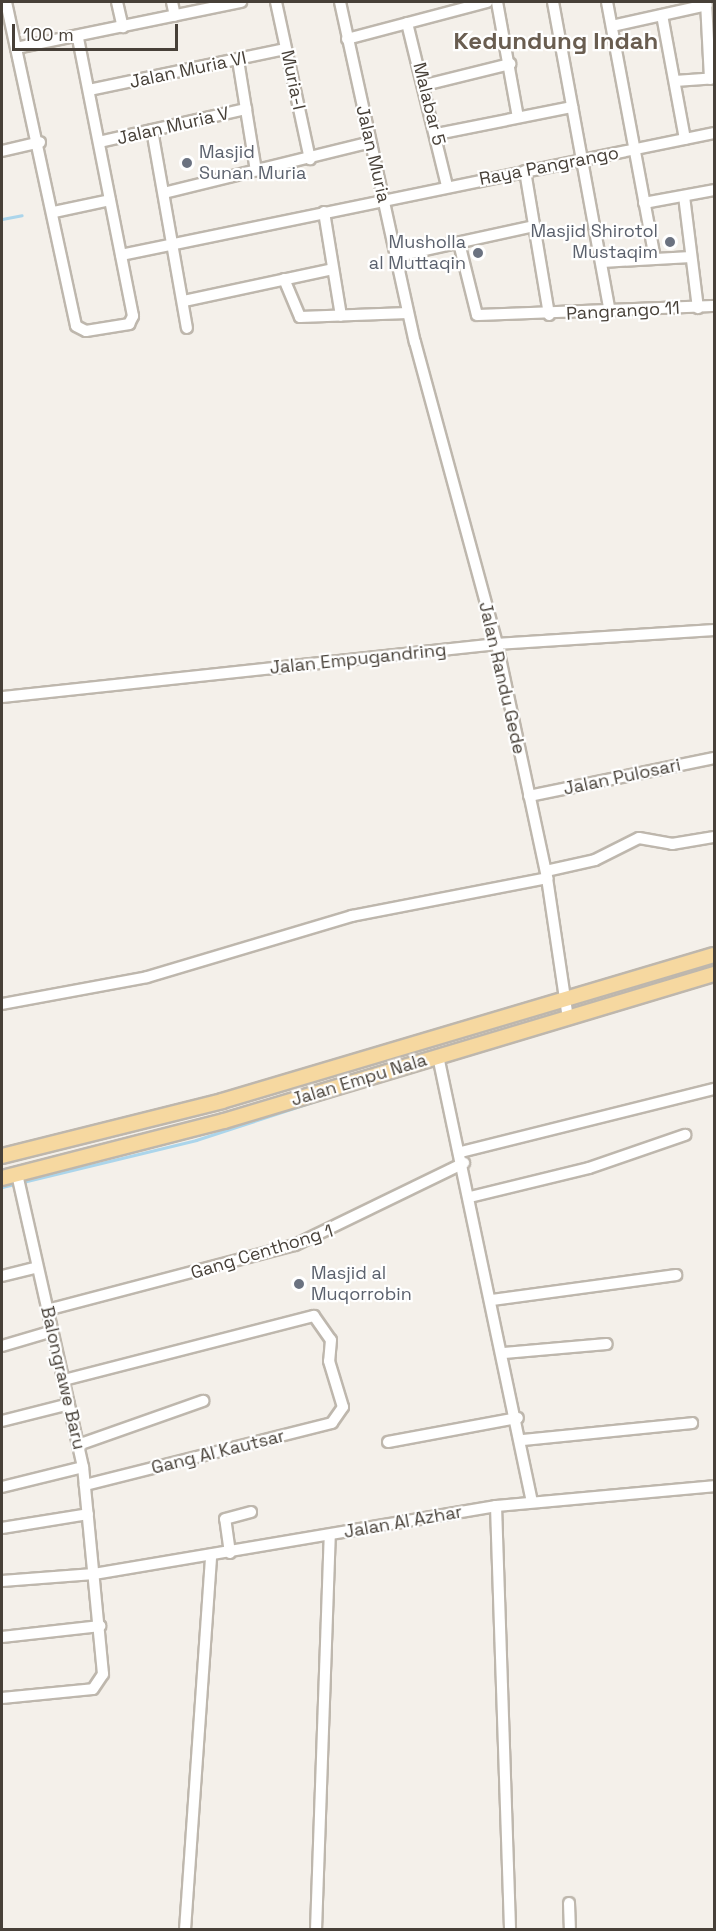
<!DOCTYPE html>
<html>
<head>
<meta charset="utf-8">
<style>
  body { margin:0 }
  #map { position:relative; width:716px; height:1931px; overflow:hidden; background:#f4f0ea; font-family:"Space Grotesk",sans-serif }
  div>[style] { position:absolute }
  .stream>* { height:3px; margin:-1.5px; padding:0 1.5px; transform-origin:1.5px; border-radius:1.5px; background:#abd5eb }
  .roads { filter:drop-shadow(2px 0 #beb7ad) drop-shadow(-2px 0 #beb7ad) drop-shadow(0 2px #beb7ad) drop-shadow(0 -2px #beb7ad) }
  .minor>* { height:10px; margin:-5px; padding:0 5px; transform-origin:5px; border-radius:5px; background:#fff }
  .major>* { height:14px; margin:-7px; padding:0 7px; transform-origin:7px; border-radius:7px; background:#f6d8a0 }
  .dots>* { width:16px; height:16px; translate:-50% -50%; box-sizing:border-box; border:3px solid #fff; border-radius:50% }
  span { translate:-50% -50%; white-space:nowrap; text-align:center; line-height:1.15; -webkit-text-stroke:4.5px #fff; paint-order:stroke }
  .street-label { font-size:18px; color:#474038 }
  .worship-label { font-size:18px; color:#5b616d }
  .left { translate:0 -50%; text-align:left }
  .right { translate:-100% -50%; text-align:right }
  .district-label { font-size:24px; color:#695d50; font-weight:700 }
  .frame { position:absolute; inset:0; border:3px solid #474038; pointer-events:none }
  .scale { position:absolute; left:12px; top:24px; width:166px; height:27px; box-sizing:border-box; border:3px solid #474038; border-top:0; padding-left:8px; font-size:18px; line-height:21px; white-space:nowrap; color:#474038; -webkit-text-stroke:4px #fff; paint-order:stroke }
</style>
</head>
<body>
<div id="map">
  <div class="stream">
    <i style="left:2px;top:219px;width:20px;rotate:-11deg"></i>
    <i style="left:2px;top:1187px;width:200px;rotate:-13.6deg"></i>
    <i style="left:196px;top:1140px;width:161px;rotate:-18.1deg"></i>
  </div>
  <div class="roads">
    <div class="minor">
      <i style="left:6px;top:2px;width:331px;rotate:77.8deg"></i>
      <i style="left:76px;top:326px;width:11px;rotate:27deg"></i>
      <i style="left:86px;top:331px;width:44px;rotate:-9.2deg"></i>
      <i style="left:129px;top:324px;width:9px;rotate:-63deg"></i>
      <i style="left:133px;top:316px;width:284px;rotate:-101.2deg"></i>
      <i style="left:117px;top:2px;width:26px;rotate:77deg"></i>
      <i style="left:172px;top:2px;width:14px;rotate:78deg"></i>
      <i style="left:276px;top:2px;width:161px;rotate:77.8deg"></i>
      <i style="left:340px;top:2px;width:348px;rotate:77.6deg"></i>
      <i style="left:415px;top:342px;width:313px;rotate:74.8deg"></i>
      <i style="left:497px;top:644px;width:239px;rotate:77.9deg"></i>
      <i style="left:547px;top:878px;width:142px;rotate:81.5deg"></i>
      <i style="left:497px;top:2px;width:117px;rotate:79.7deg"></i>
      <i style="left:553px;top:2px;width:315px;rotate:79.6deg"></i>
      <i style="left:607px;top:2px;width:261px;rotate:79.4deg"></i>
      <i style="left:706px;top:2px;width:77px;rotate:87deg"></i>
      <i style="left:662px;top:15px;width:126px;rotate:79.5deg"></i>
      <i style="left:407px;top:23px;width:168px;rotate:76.2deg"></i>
      <i style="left:612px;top:26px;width:97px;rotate:-12.5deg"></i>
      <i style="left:347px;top:39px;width:145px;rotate:-14.8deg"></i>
      <i style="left:16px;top:48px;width:230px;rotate:-11.6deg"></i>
      <i style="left:238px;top:60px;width:112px;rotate:80.8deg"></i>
      <i style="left:675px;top:81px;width:39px;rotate:-4deg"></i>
      <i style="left:425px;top:85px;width:88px;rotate:-13.9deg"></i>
      <i style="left:89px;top:90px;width:201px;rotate:-11.8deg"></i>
      <i style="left:152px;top:130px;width:201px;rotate:80deg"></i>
      <i style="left:437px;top:134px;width:138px;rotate:-11.3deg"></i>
      <i style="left:99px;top:142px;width:151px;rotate:-12.7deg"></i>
      <i style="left:2px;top:151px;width:39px;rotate:-13deg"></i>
      <i style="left:525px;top:171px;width:146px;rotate:80.5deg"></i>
      <i style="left:164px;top:193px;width:210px;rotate:-13.8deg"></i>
      <i style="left:684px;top:196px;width:113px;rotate:82.9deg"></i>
      <i style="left:644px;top:203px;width:71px;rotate:-10.5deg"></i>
      <i style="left:54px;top:212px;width:57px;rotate:-12.1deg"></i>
      <i style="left:324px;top:212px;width:105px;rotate:80.7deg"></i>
      <i style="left:459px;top:243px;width:74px;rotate:76deg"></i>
      <i style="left:477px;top:315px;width:237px;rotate:-2.2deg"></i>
      <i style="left:121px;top:255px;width:605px;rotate:-11.63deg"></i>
      <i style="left:397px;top:256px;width:141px;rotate:-12.3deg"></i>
      <i style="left:602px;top:262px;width:89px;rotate:-3.2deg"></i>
      <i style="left:284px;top:279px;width:41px;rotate:67.2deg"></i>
      <i style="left:300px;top:317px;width:108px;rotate:-2.1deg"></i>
      <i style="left:184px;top:301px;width:152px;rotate:-12.1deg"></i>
      <i style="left:2px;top:697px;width:498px;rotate:-6.1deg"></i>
      <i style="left:497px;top:644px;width:217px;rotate:-3.7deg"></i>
      <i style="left:529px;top:796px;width:189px;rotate:-11.6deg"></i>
      <i style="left:546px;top:871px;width:50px;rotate:-12.7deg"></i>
      <i style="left:595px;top:860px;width:49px;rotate:-26.6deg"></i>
      <i style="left:639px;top:838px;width:34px;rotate:10deg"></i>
      <i style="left:672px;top:844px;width:43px;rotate:-9.5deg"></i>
      <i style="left:2px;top:1004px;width:147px;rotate:-10.5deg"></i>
      <i style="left:147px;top:977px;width:214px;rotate:-16.6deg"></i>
      <i style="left:352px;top:916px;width:199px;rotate:-11deg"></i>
      <i style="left:438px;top:1056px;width:455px;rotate:78.1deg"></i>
      <i style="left:461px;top:1152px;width:261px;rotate:-14deg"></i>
      <i style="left:470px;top:1197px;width:122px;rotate:-13.7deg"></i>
      <i style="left:589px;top:1168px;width:102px;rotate:-19deg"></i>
      <i style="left:2px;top:1276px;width:36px;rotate:-14deg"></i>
      <i style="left:492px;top:1300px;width:186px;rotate:-7.7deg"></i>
      <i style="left:47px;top:1310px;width:256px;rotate:-14.7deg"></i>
      <i style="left:295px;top:1245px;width:188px;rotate:-25.9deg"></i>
      <i style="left:2px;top:1346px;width:53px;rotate:-16.4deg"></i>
      <i style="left:504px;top:1353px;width:103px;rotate:-5deg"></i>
      <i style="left:64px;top:1380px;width:258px;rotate:-14.4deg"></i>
      <i style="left:314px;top:1316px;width:29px;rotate:55deg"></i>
      <i style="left:331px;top:1340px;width:21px;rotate:95deg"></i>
      <i style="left:329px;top:1361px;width:48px;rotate:73.1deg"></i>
      <i style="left:343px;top:1407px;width:19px;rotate:125deg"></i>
      <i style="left:332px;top:1423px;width:255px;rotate:165.9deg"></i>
      <i style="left:2px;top:1421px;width:69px;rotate:-14.2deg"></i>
      <i style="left:523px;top:1440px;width:170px;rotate:-5.7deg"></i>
      <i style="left:388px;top:1442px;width:132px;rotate:-10.5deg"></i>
      <i style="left:78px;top:1445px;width:133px;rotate:-19.4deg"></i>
      <i style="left:2px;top:1487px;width:83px;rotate:-13.9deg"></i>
      <i style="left:496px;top:1506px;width:424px;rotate:88.1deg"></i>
      <i style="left:2px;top:1528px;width:87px;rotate:-9.2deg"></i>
      <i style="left:230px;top:1553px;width:34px;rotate:-98deg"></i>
      <i style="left:225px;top:1519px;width:27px;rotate:-15deg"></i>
      <i style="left:2px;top:1581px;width:92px;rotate:-4.4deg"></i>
      <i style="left:94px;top:1574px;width:408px;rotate:-9.6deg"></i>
      <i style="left:496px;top:1506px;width:219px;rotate:-5.2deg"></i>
      <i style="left:2px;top:1637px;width:99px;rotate:-6.4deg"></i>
      <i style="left:2px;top:1698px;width:91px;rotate:-5.6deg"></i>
      <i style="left:93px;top:1689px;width:18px;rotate:-56deg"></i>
      <i style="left:103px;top:1674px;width:208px;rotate:-95.5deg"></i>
      <i style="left:83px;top:1467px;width:300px;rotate:-102.7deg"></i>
      <i style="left:569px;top:1903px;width:27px;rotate:88deg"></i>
      <i style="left:185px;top:1930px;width:376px;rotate:-86deg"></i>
      <i style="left:316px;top:1930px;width:395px;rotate:-88deg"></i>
    </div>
    <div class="major">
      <i style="left:2px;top:1156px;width:227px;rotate:-14deg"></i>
      <i style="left:222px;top:1101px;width:513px;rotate:-16.53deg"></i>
      <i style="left:2px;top:1178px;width:229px;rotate:-14.4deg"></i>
      <i style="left:224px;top:1121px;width:512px;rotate:-16.7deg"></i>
    </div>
  </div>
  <div class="dots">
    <i style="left:187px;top:163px;background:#6b7280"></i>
    <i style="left:670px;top:242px;background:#6b7280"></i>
    <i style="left:478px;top:253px;background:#6b7280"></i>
    <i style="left:299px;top:1284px;background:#6b7280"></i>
  </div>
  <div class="street-label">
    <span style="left:188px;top:70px;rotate:-12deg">Jalan Muria VI</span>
    <span style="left:293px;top:80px;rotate:78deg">Muria-I</span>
    <span style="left:429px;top:104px;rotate:76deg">Malabar 5</span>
    <span style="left:173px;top:126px;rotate:-13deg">Jalan Muria V</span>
    <span style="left:373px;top:154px;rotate:77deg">Jalan Muria</span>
    <span style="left:549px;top:166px;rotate:-11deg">Raya Pangrango</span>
    <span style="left:623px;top:311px;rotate:-3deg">Pangrango 11</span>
    <span style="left:358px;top:659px;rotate:-6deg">Jalan Empugandring</span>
    <span style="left:502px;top:678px;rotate:77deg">Jalan Randu Gede</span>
    <span style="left:622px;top:777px;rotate:-12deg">Jalan Pulosari</span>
    <span style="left:359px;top:1080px;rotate:-17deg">Jalan Empu Nala</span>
    <span style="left:262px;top:1252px;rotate:-17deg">Gang Centhong 1</span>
    <span style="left:63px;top:1378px;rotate:77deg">Balongrawe Baru</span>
    <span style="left:218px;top:1452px;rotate:-14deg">Gang Al Kautsar</span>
    <span style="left:403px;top:1522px;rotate:-10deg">Jalan Al Azhar</span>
  </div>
  <div class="worship-label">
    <span class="left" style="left:199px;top:163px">Masjid<br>Sunan Muria</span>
    <span class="right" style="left:658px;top:242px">Masjid Shirotol<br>Mustaqim</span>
    <span class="right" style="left:466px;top:253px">Musholla<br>al Muttaqin</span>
    <span class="left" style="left:311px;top:1284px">Masjid al<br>Muqorrobin</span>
  </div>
  <div class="district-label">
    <span style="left:556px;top:41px">Kedundung Indah</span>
  </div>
  <div class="frame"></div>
  <div class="scale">100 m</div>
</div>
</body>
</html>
